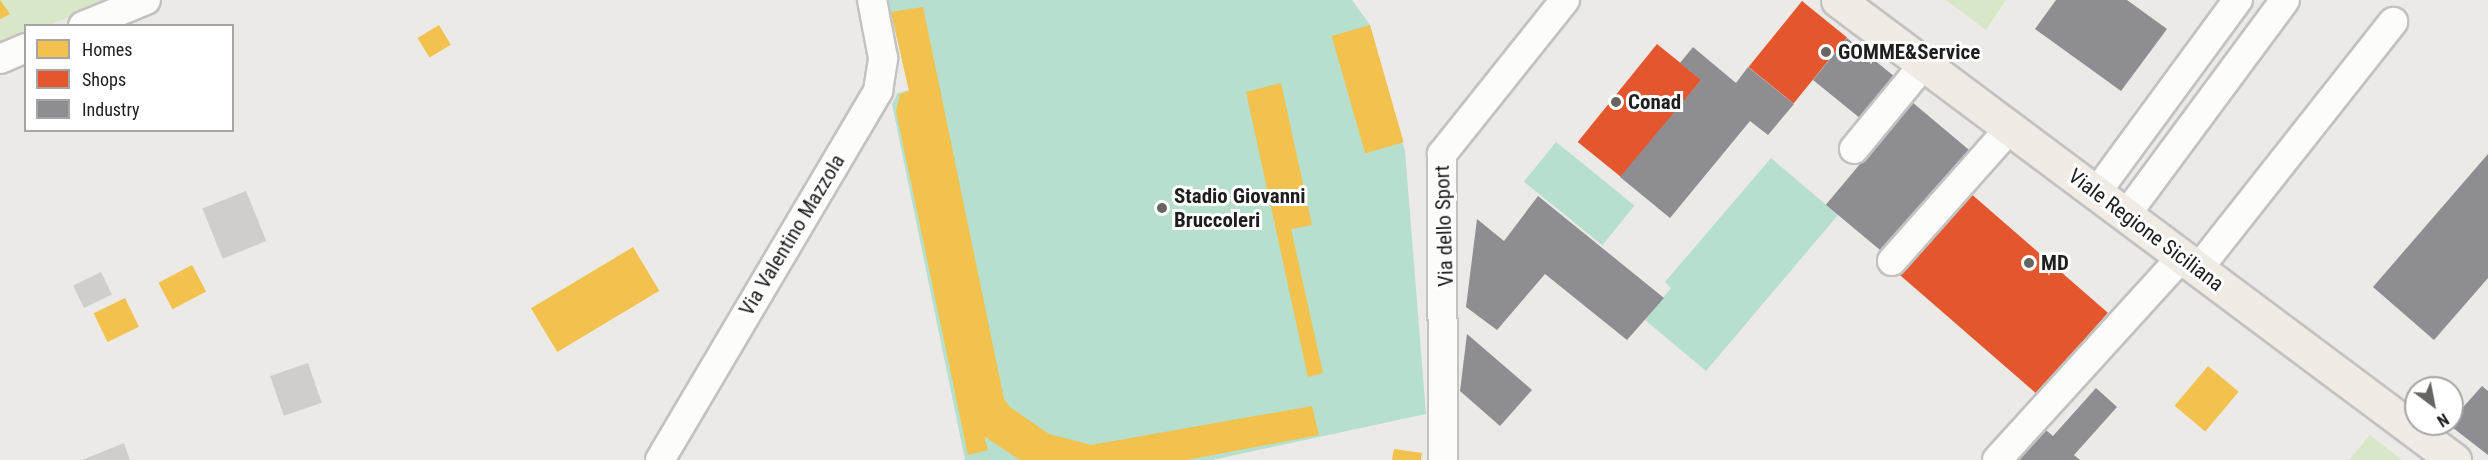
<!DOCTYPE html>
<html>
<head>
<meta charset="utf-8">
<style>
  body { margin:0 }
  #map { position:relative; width:2488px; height:460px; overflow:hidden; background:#eceae6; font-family:"Roboto Condensed",sans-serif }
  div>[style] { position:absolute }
  .grass>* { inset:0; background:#d8e7c7 }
  .pitch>* { inset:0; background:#b6dfce; transform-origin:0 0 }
  .homes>* { inset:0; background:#f2c14e; transform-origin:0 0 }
  .shops>* { inset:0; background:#e4572e; transform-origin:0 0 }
  .industry>* { inset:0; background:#8d8d92; transform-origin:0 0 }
  .building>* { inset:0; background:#d0cecb; transform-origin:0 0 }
  .roads { filter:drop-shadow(2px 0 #c3c2c1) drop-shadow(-2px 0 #c3c2c1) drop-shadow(0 2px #c3c2c1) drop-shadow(0 -2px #c3c2c1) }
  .street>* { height:28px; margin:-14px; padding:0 14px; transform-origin:14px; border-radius:14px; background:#fcfcfb }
  .primary>* { height:33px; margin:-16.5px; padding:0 16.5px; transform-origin:16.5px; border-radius:16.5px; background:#f0ece5 }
  .dots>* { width:16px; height:16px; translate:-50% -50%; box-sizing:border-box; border:3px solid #fff; border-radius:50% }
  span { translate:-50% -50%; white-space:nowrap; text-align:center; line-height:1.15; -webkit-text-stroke:6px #fff; paint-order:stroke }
  .poi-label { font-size:21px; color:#1e1e1e; font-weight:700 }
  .left { translate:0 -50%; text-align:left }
  .street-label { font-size:21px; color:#1e1e1e }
  .legend { position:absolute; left:24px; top:24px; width:210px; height:108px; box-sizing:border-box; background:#fff; border:2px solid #a5a5a5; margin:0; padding:8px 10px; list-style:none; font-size:18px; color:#1e1e1e }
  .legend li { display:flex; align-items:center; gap:12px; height:30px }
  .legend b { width:30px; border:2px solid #a5a5a5 }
  .north { position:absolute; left:2404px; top:376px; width:60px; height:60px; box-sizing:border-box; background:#fff; border:2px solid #a5a5a5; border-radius:50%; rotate:148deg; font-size:16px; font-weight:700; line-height:24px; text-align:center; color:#1e1e1e }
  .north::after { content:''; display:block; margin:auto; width:21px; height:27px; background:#666564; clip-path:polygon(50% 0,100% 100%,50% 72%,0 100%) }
</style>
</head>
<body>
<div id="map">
  <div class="grass">
    <i style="clip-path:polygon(0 0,111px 0,49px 25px,26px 26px,25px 35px,0 45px)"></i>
    <i style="clip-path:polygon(1946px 0,2006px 0,1986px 30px)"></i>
    <i style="clip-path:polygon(2370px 435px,2402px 460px,2349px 460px)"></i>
  </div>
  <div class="pitch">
    <i style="clip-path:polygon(888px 0,1352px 0,1370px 25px,1405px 151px,1426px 414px,1212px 460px,965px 460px,892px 104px,898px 93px,909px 90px)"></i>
    <i style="left:1556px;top:142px;width:101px;height:51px;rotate:39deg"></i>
    <i style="clip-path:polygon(1771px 158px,1838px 215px,1706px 371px,1645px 320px,1671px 288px,1665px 282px)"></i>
  </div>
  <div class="homes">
    <i style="clip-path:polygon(0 0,10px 14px,0 19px)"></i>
    <i style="clip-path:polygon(923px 7px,1004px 399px,1010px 407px,1049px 434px,1091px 445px,1312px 406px,1319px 435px,1186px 460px,1020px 460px,984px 436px,988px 450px,968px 455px,896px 111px,900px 94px,909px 91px,891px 12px)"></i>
    <i style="left:439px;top:25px;width:23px;height:25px;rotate:59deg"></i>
    <i style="left:1370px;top:25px;width:122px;height:40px;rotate:74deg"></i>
    <i style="clip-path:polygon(1281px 83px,1312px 225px,1291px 229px,1323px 373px,1308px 377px,1246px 92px)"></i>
    <i style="left:633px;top:247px;width:51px;height:119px;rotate:59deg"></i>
    <i style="left:192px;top:265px;width:30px;height:38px;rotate:62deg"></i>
    <i style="left:125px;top:298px;width:32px;height:35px;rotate:64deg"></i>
    <i style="left:2208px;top:366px;width:40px;height:52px;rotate:40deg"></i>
    <i style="clip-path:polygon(1394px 449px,1422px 453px,1421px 460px,1392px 460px)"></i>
  </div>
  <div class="shops">
    <i style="left:1802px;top:1px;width:58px;height:85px;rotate:39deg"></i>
    <i style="left:1657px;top:44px;width:57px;height:126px;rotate:39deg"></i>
    <i style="left:1969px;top:192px;width:184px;height:108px;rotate:41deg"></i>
  </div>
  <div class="industry">
    <i style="clip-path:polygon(2056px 0,2127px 0,2167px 29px,2121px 91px,2035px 29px)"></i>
    <i style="left:1847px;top:38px;width:67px;height:54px;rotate:39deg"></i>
    <i style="clip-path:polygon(1693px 47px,1736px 83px,1748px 67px,1794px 104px,1768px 135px,1750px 121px,1670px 218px,1620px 177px,1701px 80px,1680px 63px)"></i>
    <i style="left:1912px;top:102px;width:75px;height:134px;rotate:40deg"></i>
    <i style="clip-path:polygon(2488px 154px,2488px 278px,2434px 340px,2373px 287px)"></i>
    <i style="clip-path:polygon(1538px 196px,1664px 298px,1627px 340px,1545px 274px,1497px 330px,1466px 307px,1477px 219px,1504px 241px)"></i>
    <i style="clip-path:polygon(1467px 334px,1532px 390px,1500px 426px,1460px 391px)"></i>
    <i style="clip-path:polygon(2482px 386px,2488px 391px,2488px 455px,2448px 424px)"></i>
    <i style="clip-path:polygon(2096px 388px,2117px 407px,2074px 455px,2080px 460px,2012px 460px,2042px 427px,2053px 436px)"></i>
  </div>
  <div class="building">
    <i style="left:246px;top:191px;width:54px;height:47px;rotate:68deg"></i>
    <i style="left:101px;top:272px;width:25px;height:31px;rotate:64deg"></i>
    <i style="left:308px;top:363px;width:42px;height:40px;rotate:71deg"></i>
    <i style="clip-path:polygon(124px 443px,130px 460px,82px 460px)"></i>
  </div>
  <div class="roads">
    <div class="street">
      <i style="left:83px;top:26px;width:68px;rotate:-22.4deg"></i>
      <i style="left:0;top:59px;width:28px;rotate:-23deg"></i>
      <i style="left:1854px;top:149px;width:110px;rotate:-50.5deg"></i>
      <i style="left:2096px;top:193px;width:240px;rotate:-53.7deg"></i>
      <i style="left:2126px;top:215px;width:267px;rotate:-53.5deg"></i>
      <i style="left:1892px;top:261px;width:178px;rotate:-48.4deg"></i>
      <i style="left:2198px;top:269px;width:315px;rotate:-51.7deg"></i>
      <i style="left:660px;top:460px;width:429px;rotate:-59.4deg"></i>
      <i style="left:878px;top:91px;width:33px;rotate:-81deg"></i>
      <i style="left:883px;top:58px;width:59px;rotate:-100.7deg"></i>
      <i style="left:1443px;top:460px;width:306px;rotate:-90.2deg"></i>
      <i style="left:1442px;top:154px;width:197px;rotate:-51.4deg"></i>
      <i style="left:1997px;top:460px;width:275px;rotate:-47.7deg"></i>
    </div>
    <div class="primary">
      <i style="left:1838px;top:0;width:769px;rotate:36.75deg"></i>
    </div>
  </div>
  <div class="dots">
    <i style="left:1826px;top:52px;background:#666564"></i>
    <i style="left:1616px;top:102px;background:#666564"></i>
    <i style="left:1162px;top:208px;background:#666564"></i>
    <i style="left:2029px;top:263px;background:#666564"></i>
  </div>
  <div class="poi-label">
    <span class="left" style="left:1838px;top:52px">GOMME&amp;Service</span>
    <span class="left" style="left:1628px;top:102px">Conad</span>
    <span class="left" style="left:1174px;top:208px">Stadio Giovanni<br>Bruccoleri</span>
    <span class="left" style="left:2041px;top:263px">MD</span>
  </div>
  <div class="street-label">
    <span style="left:1444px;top:226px;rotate:-92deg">Via dello Sport</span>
    <span style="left:2146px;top:230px;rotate:37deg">Viale Regione Siciliana</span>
    <span style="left:792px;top:235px;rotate:-59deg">Via Valentino Mazzola</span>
  </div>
  <ul class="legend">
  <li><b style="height:16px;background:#f2c14e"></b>Homes</li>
  <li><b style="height:16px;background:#e4572e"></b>Shops</li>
  <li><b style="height:16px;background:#8d8d92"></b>Industry</li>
  </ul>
  <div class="north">N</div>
</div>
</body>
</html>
